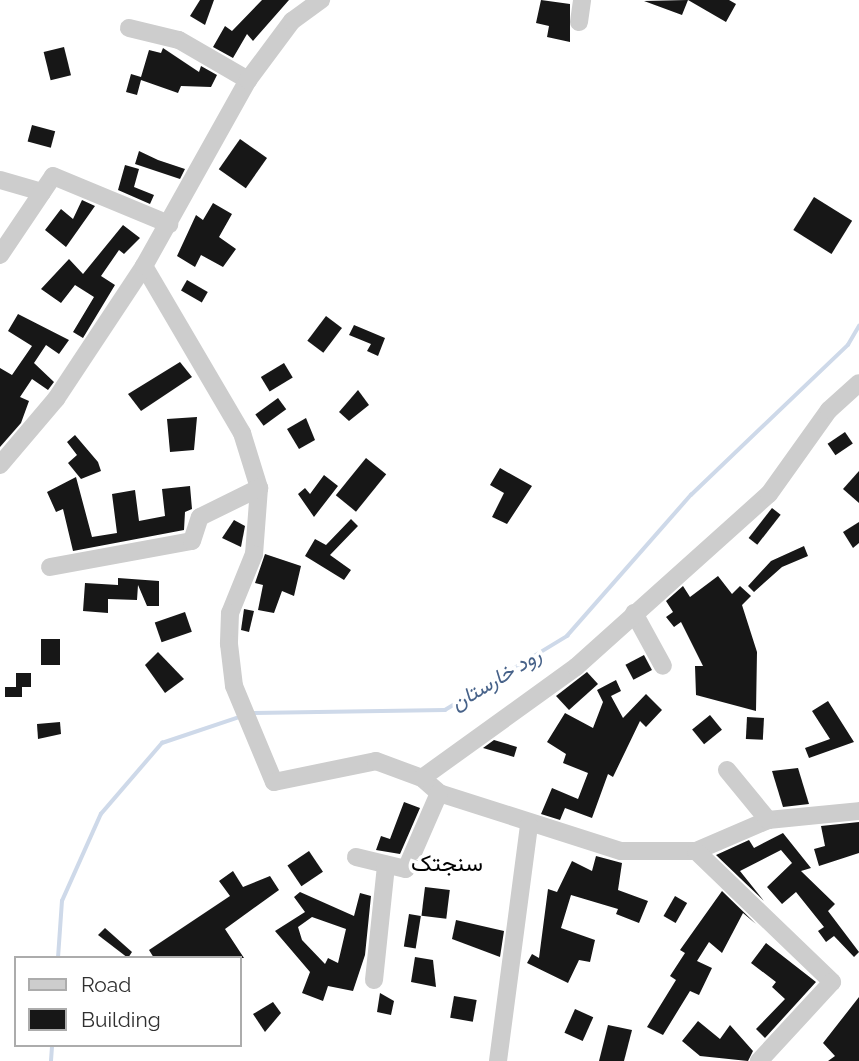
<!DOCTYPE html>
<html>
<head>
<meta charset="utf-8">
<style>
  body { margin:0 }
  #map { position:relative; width:859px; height:1061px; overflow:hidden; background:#fff; font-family:Raleway,Vazirmatn,sans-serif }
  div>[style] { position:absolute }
  .stream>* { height:3.5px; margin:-1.75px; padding:0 1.75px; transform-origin:1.75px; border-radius:1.75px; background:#ced9e9 }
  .building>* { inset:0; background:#171717; transform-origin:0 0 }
  .minor>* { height:18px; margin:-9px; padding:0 9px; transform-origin:9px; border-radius:9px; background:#cdcdcd }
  span { translate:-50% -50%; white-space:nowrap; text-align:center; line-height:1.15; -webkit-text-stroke:7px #fff; paint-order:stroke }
  .water-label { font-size:21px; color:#476289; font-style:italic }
  .quarter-label { font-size:23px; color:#000 }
  .legend { position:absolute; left:14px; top:956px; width:228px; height:91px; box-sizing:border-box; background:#fff; border:2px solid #acacac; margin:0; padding:9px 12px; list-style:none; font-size:21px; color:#303030 }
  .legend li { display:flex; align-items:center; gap:14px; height:35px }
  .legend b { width:35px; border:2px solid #acacac }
</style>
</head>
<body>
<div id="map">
  <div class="stream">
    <i style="left:253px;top:713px;width:192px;rotate:-0.9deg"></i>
    <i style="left:445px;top:710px;width:143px;rotate:-31.2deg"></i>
    <i style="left:567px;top:636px;width:188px;rotate:-48.7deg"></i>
    <i style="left:691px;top:495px;width:217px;rotate:-43.7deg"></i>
    <i style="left:848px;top:345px;width:22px;rotate:-60deg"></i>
    <i style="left:58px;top:958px;width:57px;rotate:-86deg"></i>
    <i style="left:62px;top:901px;width:95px;rotate:-65.9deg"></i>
    <i style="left:101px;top:814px;width:94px;rotate:-49.3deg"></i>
    <i style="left:162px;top:743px;width:84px;rotate:-18.6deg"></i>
    <i style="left:51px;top:1061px;width:16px;rotate:-86deg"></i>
  </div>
  <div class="building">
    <i style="clip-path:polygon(200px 0,214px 0,205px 25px,190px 16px)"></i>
    <i style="clip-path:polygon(262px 0,289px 0,253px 41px,247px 34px,233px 58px,213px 47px,225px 26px,232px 31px)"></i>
    <i style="clip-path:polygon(541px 0,570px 4px,570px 42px,547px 37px,549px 26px,536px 23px)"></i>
    <i style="clip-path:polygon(687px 0,729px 0,736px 4px,726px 22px,688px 0,682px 15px,644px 1px)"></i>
    <i style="left:64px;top:47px;width:29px;height:21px;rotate:76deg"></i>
    <i style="clip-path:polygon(163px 48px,199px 72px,201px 66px,217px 75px,211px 87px,181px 86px,178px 93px,141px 80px,137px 95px,126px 92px,131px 74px,141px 77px,149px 50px,161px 53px)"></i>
    <i style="left:32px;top:125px;width:24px;height:17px;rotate:15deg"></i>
    <i style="left:240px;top:139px;width:33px;height:37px;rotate:35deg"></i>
    <i style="clip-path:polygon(139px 151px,158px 160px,185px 169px,180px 179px,135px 164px)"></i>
    <i style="clip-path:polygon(125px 165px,139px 169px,134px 187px,154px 195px,150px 204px,118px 190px)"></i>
    <i style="left:814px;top:197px;width:45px;height:39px;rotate:32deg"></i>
    <i style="clip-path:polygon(82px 200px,95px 206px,66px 247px,45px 230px,61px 209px,73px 219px)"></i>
    <i style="clip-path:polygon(213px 203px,232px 214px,219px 237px,236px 249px,223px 267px,201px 255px,195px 267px,177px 256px,196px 215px,203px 220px)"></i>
    <i style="clip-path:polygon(123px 225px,140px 238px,124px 254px,119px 250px,101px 276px,115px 285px,83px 338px,73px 332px,94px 297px,75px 285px,61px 303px,41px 289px,69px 259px,83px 274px)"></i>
    <i style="left:187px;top:280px;width:24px;height:12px;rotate:30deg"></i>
    <i style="clip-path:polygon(18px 314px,69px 340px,59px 354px,46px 345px,34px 363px,54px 382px,48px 390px,32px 379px,20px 397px,29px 401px,21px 423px,0 447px,0 368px,12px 375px,32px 346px,8px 331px)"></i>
    <i style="left:326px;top:316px;width:20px;height:31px;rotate:37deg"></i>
    <i style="clip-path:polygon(354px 325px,385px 338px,378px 356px,367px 351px,371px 344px,349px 335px)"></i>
    <i style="clip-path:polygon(180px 362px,192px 377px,141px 411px,128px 394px)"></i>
    <i style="left:284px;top:363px;width:17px;height:27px;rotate:59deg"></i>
    <i style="clip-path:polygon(358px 390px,369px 405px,349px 421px,339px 412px)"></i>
    <i style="left:278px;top:398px;width:14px;height:28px;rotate:54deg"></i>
    <i style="clip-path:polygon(197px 417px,194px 450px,170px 452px,167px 419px)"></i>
    <i style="clip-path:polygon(306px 418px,315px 440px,299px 449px,287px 429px)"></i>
    <i style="left:845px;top:432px;width:14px;height:21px;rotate:56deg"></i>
    <i style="clip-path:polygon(75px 435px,98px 462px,101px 471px,81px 479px,68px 463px,77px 455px,67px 442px)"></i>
    <i style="left:366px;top:458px;width:26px;height:48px;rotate:39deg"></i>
    <i style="clip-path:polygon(500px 468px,532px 486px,507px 524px,492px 517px,504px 493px,490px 485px)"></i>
    <i style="clip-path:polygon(859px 471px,859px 503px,843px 489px)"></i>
    <i style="clip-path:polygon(324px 475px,338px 486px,314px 517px,298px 494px,305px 488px,310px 494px)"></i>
    <i style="clip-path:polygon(76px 477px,92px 537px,117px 533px,112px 494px,135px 490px,139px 521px,165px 516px,162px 489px,190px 486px,192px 509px,185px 512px,184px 530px,73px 551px,63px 509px,56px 512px,47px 492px)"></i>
    <i style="left:772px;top:508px;width:11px;height:38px;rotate:38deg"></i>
    <i style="clip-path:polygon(351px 519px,358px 526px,330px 555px,351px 570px,344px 580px,305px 556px,315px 539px,326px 545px)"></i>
    <i style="clip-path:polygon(234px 520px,245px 526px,241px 547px,222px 538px)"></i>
    <i style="clip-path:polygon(859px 522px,859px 543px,853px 548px,843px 532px)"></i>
    <i style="clip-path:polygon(804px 546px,808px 556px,782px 567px,754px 592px,748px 586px,771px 561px)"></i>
    <i style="clip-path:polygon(265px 554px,301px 566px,294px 596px,282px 591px,274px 613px,258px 610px,263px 585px,255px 583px)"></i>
    <i style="clip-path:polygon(718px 576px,732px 594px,740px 586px,751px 596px,742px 605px,757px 652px,756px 711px,696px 695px,695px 666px,703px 666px,681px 622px,674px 627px,666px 617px,673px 612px,666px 601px,683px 586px,690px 597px)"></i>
    <i style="clip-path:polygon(118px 578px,159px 581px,159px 606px,147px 606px,138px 585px,137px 600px,108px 599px,108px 613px,83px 611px,85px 583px,118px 585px)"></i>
    <i style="clip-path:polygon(244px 609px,254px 611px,249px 632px,241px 630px)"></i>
    <i style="left:185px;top:612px;width:21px;height:32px;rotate:71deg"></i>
    <i style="left:41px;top:639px;width:19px;height:26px"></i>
    <i style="clip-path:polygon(158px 652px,184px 679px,165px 693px,145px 665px)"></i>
    <i style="left:644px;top:655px;width:17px;height:21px;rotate:62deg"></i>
    <i style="clip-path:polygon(587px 672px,598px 684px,569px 710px,556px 696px)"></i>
    <i style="clip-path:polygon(16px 673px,31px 673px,31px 687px,22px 687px,22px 697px,5px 697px,5px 687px,16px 687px)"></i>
    <i style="clip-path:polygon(616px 680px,621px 691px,611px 696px,623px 718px,646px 694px,662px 710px,646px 727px,640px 721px,613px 777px,608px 774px,592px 818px,565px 808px,560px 820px,541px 814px,552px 788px,578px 799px,588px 773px,563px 763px,566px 754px,547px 742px,565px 713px,593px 728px,603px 702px,597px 690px)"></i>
    <i style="clip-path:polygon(828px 701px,854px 742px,809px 758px,805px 748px,830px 739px,812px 711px)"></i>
    <i style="left:710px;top:715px;width:19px;height:23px;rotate:51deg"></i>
    <i style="left:747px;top:717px;width:17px;height:22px;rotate:3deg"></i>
    <i style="clip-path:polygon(60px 722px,61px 734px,38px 739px,37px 724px)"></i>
    <i style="clip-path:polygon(494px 740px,517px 747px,514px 757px,483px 748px)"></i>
    <i style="clip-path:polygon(798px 768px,809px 804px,783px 807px,772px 771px)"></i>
    <i style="clip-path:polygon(404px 802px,420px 808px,400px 854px,376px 850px,381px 836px,390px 839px)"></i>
    <i style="clip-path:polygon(859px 822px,859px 853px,819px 866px,814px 849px,825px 846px,821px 826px)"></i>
    <i style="clip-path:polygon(783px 833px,811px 868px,801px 871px,835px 904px,828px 911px,859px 952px,854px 957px,834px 936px,826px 942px,818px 931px,824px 927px,796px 892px,782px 904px,767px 887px,792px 863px,781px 850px,740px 871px,764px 901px,716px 855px,749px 840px,754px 848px)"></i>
    <i style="left:309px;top:851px;width:25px;height:26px;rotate:56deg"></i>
    <i style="clip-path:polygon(596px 856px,622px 863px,618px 890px,648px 901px,639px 923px,616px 914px,618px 909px,571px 895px,561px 928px,595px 940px,590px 962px,579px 960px,568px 983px,527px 963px,532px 954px,539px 958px,548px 889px,557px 892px,572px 861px,592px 871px)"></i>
    <i style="clip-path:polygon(233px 871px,243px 887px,270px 876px,279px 890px,225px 929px,244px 958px,154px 958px,149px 950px,230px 896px,219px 881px)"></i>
    <i style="left:425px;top:887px;width:25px;height:29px;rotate:7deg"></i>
    <i style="clip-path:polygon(722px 891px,756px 924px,743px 913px,722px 953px,709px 942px,697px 961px,712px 968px,699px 995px,690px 991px,663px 1035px,647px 1027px,676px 980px,670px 976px,685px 953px,680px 950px)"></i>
    <i style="clip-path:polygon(evenodd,300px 892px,354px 916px,360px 893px,371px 896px,365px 955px,353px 991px,328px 986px,323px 1001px,302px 993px,310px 972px,275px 931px,305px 912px,294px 897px,300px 892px,312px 917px,346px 929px,338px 963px,328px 958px,325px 964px,302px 940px,298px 927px,312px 917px)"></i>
    <i style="left:675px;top:896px;width:14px;height:23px;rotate:30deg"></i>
    <i style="left:409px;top:914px;width:12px;height:33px;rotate:9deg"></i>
    <i style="clip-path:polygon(456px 920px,504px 931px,500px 957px,452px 939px)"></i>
    <i style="clip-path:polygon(105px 928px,132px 952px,128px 958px,98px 935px)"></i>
    <i style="clip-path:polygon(766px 943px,816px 982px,765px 1038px,756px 1029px,785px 999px,772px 987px,776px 982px,751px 963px)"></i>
    <i style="clip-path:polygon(415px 957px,433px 960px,436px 987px,411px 982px)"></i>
    <i style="clip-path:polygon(380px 993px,394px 1001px,391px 1015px,377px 1012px)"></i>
    <i style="left:454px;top:996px;width:23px;height:22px;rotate:10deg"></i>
    <i style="clip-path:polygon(859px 997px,859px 1061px,828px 1061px,835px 1056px,823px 1043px)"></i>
    <i style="clip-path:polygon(273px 1002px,281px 1013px,265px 1032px,253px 1014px)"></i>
    <i style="left:575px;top:1009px;width:20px;height:26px;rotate:24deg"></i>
    <i style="clip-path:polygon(698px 1021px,720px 1039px,730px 1025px,753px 1051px,748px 1061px,700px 1056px,682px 1041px)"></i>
    <i style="clip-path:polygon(608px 1025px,632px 1030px,624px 1061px,599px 1061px)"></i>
  </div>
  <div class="minor">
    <i style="left:579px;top:22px;width:22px;rotate:-82deg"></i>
    <i style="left:129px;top:28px;width:51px;rotate:13.5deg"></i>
    <i style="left:179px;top:40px;width:80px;rotate:30.1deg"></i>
    <i style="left:0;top:180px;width:44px;rotate:15.9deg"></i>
    <i style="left:0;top:255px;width:95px;rotate:-56.1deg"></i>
    <i style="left:53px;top:176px;width:126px;rotate:22.5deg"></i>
    <i style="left:144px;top:266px;width:194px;rotate:59.6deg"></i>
    <i style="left:242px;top:433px;width:58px;rotate:72.8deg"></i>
    <i style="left:259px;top:488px;width:66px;rotate:94.3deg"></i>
    <i style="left:254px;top:554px;width:64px;rotate:112.1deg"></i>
    <i style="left:230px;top:613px;width:31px;rotate:92deg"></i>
    <i style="left:229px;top:644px;width:42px;rotate:83.2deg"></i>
    <i style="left:234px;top:686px;width:104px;rotate:67.4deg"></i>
    <i style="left:274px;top:782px;width:104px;rotate:-11.6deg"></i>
    <i style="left:376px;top:761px;width:49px;rotate:20.3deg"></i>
    <i style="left:422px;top:778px;width:23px;rotate:41deg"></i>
    <i style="left:439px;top:793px;width:191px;rotate:17.7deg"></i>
    <i style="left:621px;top:851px;width:75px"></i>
    <i style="left:696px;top:851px;width:78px;rotate:-23.3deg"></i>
    <i style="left:768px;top:820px;width:91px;rotate:-5.6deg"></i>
    <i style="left:0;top:465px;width:87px;rotate:-49.7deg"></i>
    <i style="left:56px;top:399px;width:159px;rotate:-56.5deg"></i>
    <i style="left:144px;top:266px;width:213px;rotate:-60.8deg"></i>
    <i style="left:248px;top:80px;width:74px;rotate:-53.3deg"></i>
    <i style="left:292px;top:21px;width:36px;rotate:-36deg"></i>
    <i style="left:50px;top:567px;width:144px;rotate:-10.4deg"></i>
    <i style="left:192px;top:541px;width:25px;rotate:-72deg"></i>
    <i style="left:200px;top:517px;width:66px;rotate:-26.2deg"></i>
    <i style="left:634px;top:613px;width:60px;rotate:61.3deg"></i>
    <i style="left:727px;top:770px;width:65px;rotate:50.6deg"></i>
    <i style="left:422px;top:778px;width:190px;rotate:-35.8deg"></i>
    <i style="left:576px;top:667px;width:259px;rotate:-41.9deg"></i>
    <i style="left:769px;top:494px;width:103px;rotate:-54.5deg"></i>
    <i style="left:829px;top:410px;width:40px;rotate:-42deg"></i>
    <i style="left:696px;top:851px;width:189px;rotate:43.9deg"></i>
    <i style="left:832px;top:982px;width:108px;rotate:132.7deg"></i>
    <i style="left:356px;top:857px;width:51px;rotate:13.5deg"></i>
    <i style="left:406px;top:869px;width:83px;rotate:-66.5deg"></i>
    <i style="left:374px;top:980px;width:116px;rotate:-84deg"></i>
    <i style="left:498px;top:1061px;width:238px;rotate:-82.5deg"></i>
  </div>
  <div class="water-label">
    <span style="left:496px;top:679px;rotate:-31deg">رود خارستان</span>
  </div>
  <div class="quarter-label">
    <span style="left:447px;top:863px">سنجتک</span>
  </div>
  <ul class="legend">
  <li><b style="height:9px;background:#cdcdcd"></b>Road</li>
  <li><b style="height:19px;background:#171717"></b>Building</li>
  </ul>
</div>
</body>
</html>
